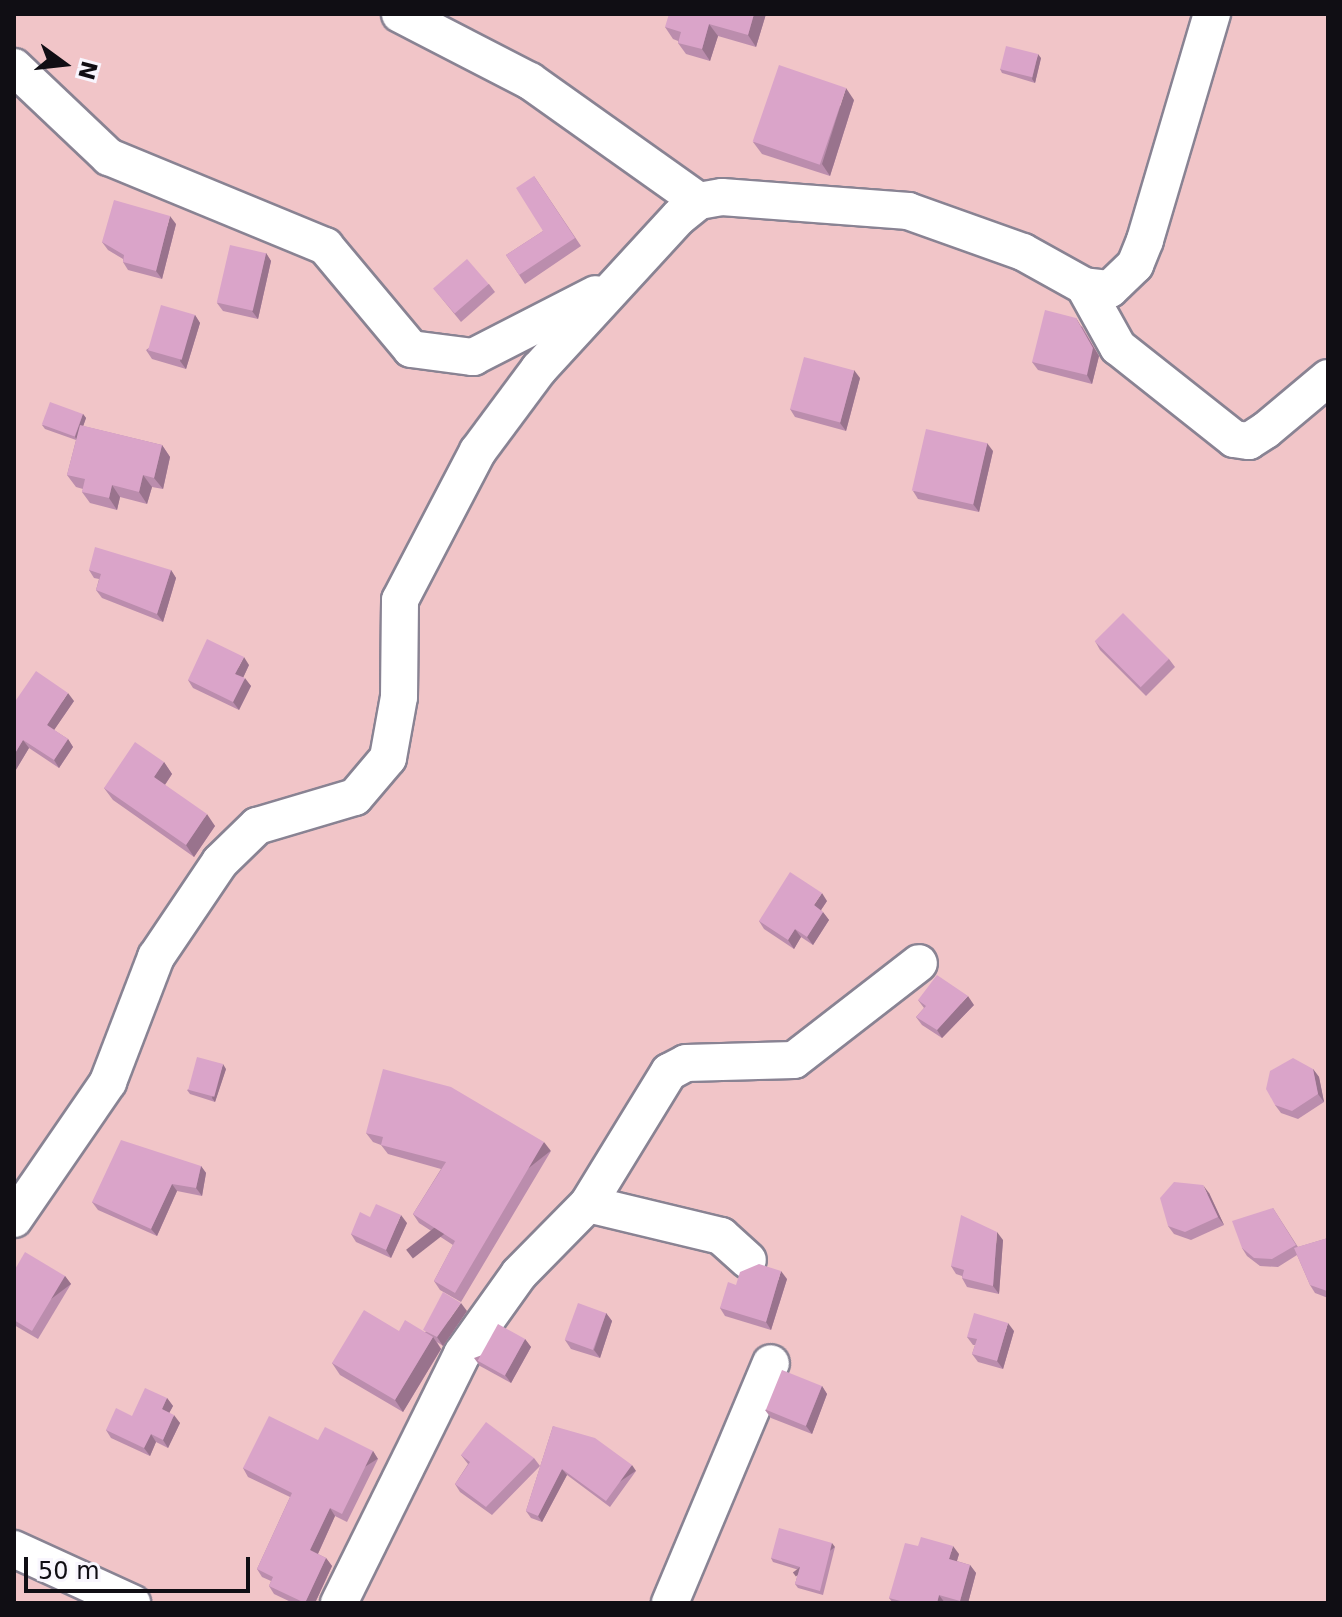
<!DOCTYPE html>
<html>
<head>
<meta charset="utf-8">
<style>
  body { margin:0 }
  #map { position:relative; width:1342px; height:1617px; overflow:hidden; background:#eee7f9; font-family:"DejaVu Sans",sans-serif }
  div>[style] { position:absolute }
  .green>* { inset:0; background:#f1c5c8; transform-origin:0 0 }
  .roads { filter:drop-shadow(2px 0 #898393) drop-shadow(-2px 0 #898393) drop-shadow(0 2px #898393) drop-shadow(0 -2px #898393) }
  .minor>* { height:36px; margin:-18px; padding:0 18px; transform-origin:18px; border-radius:18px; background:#fff }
  .wall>* { inset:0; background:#bb8dad }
  .shaded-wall>* { inset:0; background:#99738d; transform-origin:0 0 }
  .building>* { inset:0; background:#daa4c9; transform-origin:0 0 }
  span { translate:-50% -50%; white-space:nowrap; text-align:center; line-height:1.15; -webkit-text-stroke:6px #f9f6fe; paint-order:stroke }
  .frame { position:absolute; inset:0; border:16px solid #100e14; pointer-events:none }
  .north { position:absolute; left:24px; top:24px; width:80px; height:80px; -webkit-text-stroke:6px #f9f6fe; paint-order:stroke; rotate:105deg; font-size:22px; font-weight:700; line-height:32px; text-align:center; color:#100e14 }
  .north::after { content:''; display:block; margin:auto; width:28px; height:36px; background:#100e14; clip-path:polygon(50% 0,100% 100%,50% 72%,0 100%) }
  .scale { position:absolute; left:24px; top:1557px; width:226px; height:36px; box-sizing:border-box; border:4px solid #100e14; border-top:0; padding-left:10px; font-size:24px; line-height:28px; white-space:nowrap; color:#100e14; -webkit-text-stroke:6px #f9f6fe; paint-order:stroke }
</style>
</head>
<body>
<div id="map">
  <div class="green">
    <i style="left:14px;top:14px;width:1314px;height:1589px"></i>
  </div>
  <div class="roads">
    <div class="minor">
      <i style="left:400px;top:14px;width:146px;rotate:27.3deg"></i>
      <i style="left:530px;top:81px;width:207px;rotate:35.4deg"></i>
      <i style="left:14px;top:67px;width:131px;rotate:43.5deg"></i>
      <i style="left:109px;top:157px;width:234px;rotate:22.4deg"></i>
      <i style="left:325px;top:246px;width:134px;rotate:50.1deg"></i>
      <i style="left:411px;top:349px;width:63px;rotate:7.4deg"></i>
      <i style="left:473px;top:357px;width:138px;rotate:-27.1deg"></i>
      <i style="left:1084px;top:286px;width:70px;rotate:60.9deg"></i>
      <i style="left:1118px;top:347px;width:148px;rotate:38.4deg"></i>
      <i style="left:1234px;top:439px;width:15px;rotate:8deg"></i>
      <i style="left:1249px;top:441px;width:20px;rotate:-33deg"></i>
      <i style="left:1266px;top:430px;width:81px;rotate:-40deg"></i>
      <i style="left:588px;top:1204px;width:137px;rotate:13.5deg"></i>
      <i style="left:721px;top:1236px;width:36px;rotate:42deg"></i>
      <i style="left:14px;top:1219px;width:166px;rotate:-55.5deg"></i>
      <i style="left:108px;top:1082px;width:134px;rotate:-69deg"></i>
      <i style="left:156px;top:957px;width:115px;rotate:-56deg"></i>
      <i style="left:220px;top:862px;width:52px;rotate:-44.2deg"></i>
      <i style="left:257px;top:826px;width:102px;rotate:-16.5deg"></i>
      <i style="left:355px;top:797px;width:51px;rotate:-49.8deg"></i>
      <i style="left:388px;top:758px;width:62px;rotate:-79.8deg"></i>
      <i style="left:399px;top:697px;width:97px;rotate:-89.4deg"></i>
      <i style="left:400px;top:600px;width:168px;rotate:-62.4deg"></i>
      <i style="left:478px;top:451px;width:102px;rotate:-53.4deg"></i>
      <i style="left:539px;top:369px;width:207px;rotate:-47.4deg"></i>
      <i style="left:679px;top:217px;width:26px;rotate:-39deg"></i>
      <i style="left:699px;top:201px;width:23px;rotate:-10deg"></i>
      <i style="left:722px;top:197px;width:187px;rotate:4.3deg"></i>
      <i style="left:908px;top:211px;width:122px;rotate:19.6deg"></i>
      <i style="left:1023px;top:252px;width:70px;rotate:29.1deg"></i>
      <i style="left:1084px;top:286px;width:26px;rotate:7deg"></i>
      <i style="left:1110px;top:289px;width:35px;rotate:-44deg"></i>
      <i style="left:1135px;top:265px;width:27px;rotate:-68deg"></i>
      <i style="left:1145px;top:240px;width:236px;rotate:-73.5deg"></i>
      <i style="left:14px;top:1549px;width:130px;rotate:24.6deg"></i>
      <i style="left:339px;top:1603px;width:278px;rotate:-63.7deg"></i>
      <i style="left:462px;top:1354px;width:98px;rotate:-54.5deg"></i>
      <i style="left:519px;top:1274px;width:98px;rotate:-45.4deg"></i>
      <i style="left:588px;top:1204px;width:155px;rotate:-58.5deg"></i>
      <i style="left:669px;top:1072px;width:19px;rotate:-28deg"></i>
      <i style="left:686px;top:1063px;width:108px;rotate:-1.6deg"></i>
      <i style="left:794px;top:1060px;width:158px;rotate:-37.8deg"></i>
      <i style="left:670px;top:1603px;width:260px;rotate:-67.2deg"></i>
    </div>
  </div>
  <div class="wall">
    <i style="clip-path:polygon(766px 14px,756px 47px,718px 36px,710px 61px,686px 54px,678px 43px,678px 41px,673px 39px,665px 27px)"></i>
    <i style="clip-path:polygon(1041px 58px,1035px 83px,1002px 73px,1000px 69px)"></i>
    <i style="clip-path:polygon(854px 100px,830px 176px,762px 154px,753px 142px)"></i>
    <i style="clip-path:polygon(534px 176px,581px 246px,525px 284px,506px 255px,543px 231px)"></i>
    <i style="clip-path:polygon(176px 224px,162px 279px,128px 270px,123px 262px,123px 259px,108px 250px,102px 242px)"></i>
    <i style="clip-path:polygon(266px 253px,271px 261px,258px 319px,223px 311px,217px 303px)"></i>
    <i style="clip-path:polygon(489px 284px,495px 292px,461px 322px,434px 289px)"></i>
    <i style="clip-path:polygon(195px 315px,200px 323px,186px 369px,152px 359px,146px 350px)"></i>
    <i style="clip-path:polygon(1082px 326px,1099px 356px,1092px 384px,1038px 370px,1032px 362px)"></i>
    <i style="clip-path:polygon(860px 378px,846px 431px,795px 417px,790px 409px)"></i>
    <i style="clip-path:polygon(83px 414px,86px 418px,83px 426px,162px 445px,170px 457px,163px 489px,152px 487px,147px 504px,120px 497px,117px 510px,90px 503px,82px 492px,83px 489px,76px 487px,67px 475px,76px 440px,45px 429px,42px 425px)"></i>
    <i style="clip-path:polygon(993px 451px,979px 512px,918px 499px,913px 491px)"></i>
    <i style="clip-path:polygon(89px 570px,171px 570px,176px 578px,163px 622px,102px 598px,96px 590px,99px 579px,94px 578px)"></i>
    <i style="clip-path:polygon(1095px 641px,1169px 659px,1175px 667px,1146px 696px,1100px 650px)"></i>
    <i style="clip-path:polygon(249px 665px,243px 678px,251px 686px,239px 710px,193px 688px,188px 680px)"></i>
    <i style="clip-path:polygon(74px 701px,54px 730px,68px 739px,73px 747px,59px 768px,29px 748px,14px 773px,14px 703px)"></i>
    <i style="clip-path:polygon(164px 762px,172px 774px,165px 785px,215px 826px,194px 857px,113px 800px,104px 788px)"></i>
    <i style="clip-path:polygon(827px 901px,821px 910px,829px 920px,813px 945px,801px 937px,794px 949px,764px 929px,759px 921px)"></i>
    <i style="clip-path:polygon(918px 1000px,974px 1005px,942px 1038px,922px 1025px,916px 1017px,924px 1008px)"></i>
    <i style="clip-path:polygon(226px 1069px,215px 1102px,190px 1094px,187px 1090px)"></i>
    <i style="clip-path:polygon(1313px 1069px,1319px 1077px,1324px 1102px,1298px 1119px,1281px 1113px,1275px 1105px)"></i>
    <i style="clip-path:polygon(366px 1133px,551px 1151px,461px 1302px,440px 1290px,434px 1281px,453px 1245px,419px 1223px,413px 1214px,441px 1169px,388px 1154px,381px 1145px,373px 1142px)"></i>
    <i style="clip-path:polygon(201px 1166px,206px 1173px,202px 1196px,177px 1191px,157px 1236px,98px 1210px,92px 1202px)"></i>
    <i style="clip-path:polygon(1209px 1193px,1224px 1225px,1191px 1240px,1174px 1234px,1168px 1226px)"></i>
    <i style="clip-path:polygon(1273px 1208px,1298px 1247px,1328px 1238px,1328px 1298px,1315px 1293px,1310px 1285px,1297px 1255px,1278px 1267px,1260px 1266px,1247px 1256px,1242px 1248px)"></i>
    <i style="clip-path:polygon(407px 1223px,391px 1258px,356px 1242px,351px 1234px)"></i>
    <i style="clip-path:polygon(1003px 1240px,999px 1294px,967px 1287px,962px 1278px,962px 1276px,956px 1274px,951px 1266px)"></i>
    <i style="clip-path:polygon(14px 1271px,65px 1276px,71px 1284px,38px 1339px,14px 1325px)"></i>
    <i style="clip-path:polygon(787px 1279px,771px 1330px,725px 1316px,720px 1308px,736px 1285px)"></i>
    <i style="clip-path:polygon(467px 1311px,443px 1346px,437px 1342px,441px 1349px,403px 1412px,340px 1375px,332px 1363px,399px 1331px,425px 1332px)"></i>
    <i style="clip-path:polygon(606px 1313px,612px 1321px,600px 1358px,571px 1349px,565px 1340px)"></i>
    <i style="clip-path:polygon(1014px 1331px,1003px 1369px,978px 1362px,972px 1354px,975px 1345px,973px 1345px,967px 1337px)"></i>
    <i style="clip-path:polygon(525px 1339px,531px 1347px,511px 1383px,480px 1366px,474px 1358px)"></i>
    <i style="clip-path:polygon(822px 1386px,827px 1394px,812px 1434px,771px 1418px,765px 1410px)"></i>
    <i style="clip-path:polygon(167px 1398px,173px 1406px,169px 1413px,180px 1423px,168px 1448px,156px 1442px,150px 1456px,111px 1438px,106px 1430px)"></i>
    <i style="clip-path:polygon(553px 1426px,636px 1471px,610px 1507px,567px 1475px,542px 1522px,531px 1518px,526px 1511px)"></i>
    <i style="clip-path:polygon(318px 1440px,373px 1451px,378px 1459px,347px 1522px,335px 1516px,318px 1554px,326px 1558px,332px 1566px,315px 1603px,293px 1603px,274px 1594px,269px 1586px,271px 1581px,262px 1577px,257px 1569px,290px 1497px,248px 1477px,243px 1468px)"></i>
    <i style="clip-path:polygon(461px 1455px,534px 1458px,540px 1466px,492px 1515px,460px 1492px,455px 1484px,468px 1464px)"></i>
    <i style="clip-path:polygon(918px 1546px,959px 1554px,957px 1561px,970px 1565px,976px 1573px,968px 1603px,893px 1603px,889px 1598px)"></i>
    <i style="clip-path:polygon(835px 1547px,823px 1595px,798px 1588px,795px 1584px,799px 1570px,773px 1562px,771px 1558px)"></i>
  </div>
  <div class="shaded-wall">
    <i style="clip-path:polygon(754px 14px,766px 14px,756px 47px,748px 35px)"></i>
    <i style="clip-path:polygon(709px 24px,718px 36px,710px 61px,702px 49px)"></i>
    <i style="clip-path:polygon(1038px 54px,1041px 58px,1035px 83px,1032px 79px)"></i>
    <i style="clip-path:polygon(846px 88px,854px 100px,830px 176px,822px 164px)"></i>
    <i style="clip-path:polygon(170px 216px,176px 224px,162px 279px,156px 271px)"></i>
    <i style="clip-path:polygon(266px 253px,271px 261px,258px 319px,252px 311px)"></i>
    <i style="clip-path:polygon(195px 315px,200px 323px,186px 369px,180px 361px)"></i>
    <i style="clip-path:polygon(1076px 318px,1099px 356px,1092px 384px,1087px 375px)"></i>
    <i style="clip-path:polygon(854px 370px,860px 378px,846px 431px,840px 423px)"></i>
    <i style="clip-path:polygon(83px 414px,86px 418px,78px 441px,75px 437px)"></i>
    <i style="clip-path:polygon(987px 443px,993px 451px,979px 512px,973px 504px)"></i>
    <i style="clip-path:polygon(162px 445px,170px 457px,163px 489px,154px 478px)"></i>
    <i style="clip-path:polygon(143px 475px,152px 487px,147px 504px,139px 492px)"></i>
    <i style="clip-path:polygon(112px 485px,120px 497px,117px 510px,109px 498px)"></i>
    <i style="clip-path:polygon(171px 570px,176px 578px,163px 622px,157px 614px)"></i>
    <i style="clip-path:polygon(244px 657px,249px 665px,241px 682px,235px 674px)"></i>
    <i style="clip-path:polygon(245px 678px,251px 686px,239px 710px,233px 702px)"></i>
    <i style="clip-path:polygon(68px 693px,74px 701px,52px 733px,47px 725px)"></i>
    <i style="clip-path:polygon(68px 739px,73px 747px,59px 768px,54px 760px)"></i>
    <i style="clip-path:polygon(23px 740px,29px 748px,14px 773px,14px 755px)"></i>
    <i style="clip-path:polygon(164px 762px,172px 774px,162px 789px,154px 777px)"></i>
    <i style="clip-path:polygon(207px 814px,215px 826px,194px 857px,186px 845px)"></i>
    <i style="clip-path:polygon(822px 893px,827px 901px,819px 913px,814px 905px)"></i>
    <i style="clip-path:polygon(823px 912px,829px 920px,813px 945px,807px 937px)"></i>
    <i style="clip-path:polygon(795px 929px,801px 937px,794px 949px,788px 940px)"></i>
    <i style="clip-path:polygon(968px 996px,974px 1005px,942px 1038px,937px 1030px)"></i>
    <i style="clip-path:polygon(223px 1064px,226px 1069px,215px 1102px,212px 1098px)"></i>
    <i style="clip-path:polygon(1313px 1069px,1319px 1077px,1324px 1102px,1318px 1094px)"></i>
    <i style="left:544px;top:1142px;width:11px;height:175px;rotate:52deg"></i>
    <i style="clip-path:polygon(201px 1166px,206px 1173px,202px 1196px,196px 1188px)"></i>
    <i style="clip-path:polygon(172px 1184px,177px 1191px,157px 1236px,151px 1229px)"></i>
    <i style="clip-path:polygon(1203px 1185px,1209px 1193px,1224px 1225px,1218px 1217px)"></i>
    <i style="clip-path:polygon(401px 1215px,407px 1223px,391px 1258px,386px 1250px)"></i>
    <i style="clip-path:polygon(997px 1232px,1003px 1240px,999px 1294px,993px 1286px)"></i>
    <i style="clip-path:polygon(781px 1271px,787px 1279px,771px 1330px,766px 1322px)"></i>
    <i style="left:65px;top:1276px;width:10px;height:64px;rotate:53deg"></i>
    <i style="clip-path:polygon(461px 1303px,467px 1311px,443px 1346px,437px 1337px)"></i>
    <i style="clip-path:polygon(606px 1313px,612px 1321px,600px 1358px,594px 1350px)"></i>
    <i style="clip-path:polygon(1008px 1323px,1014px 1331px,1003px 1369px,997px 1361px)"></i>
    <i style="clip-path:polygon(433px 1337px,441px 1349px,403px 1412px,395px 1400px)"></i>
    <i style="clip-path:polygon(525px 1339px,531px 1347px,511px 1383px,505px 1375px)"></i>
    <i style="clip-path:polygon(822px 1386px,827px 1394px,812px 1434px,806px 1426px)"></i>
    <i style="clip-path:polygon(167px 1398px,173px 1406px,167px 1417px,162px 1409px)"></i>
    <i style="clip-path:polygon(174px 1415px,180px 1423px,168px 1448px,163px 1440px)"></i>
    <i style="clip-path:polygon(151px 1434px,156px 1442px,150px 1456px,144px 1448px)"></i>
    <i style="left:373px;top:1451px;width:9px;height:70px;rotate:58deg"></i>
    <i style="left:632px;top:1465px;width:7px;height:44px;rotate:56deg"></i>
    <i style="clip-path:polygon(562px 1469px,567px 1475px,542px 1522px,538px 1516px)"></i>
    <i style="clip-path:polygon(330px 1508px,335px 1516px,316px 1558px,310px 1550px)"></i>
    <i style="left:832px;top:1543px;width:5px;height:49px;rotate:53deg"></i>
    <i style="clip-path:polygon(953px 1546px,959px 1554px,955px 1567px,949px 1559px)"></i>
    <i style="clip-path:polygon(326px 1558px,332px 1566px,315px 1603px,305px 1603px)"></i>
    <i style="clip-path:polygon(970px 1565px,976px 1573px,968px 1603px,962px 1603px,960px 1601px)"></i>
    <i style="clip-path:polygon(939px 1595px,945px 1603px,937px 1603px)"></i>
  </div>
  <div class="building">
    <i style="clip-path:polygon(669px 14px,754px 14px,748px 35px,709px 24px,702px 49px,678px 43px,681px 32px,665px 27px)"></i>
    <i style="left:1006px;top:46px;width:33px;height:24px;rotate:14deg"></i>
    <i style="left:779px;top:65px;width:71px;height:81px;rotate:19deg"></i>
    <i style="clip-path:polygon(534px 176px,575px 238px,519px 275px,506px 255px,543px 231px,516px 188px)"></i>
    <i style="clip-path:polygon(114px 200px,170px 216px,156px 271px,123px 262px,124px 255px,102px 242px)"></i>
    <i style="left:230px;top:245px;width:37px;height:59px;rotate:13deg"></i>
    <i style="left:467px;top:259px;width:33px;height:45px;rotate:49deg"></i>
    <i style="left:161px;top:305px;width:35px;height:47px;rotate:16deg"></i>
    <i style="clip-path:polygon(1045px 310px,1076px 318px,1093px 348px,1087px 375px,1032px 362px)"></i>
    <i style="left:804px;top:357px;width:52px;height:54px;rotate:15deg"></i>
    <i style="left:50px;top:402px;width:35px;height:24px;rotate:20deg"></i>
    <i style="clip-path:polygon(80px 425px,162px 445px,154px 478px,143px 475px,139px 492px,112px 485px,109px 498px,82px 492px,85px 479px,67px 475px)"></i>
    <i style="left:926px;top:429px;width:63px;height:63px;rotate:13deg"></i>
    <i style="clip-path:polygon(95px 547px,171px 570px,157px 614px,96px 590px,101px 574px,89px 570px)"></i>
    <i style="left:1123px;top:613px;width:65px;height:40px;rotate:45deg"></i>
    <i style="clip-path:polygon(207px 639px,244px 657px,235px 674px,245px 678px,233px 702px,188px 680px)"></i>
    <i style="clip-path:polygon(36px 671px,68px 693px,47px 725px,68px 739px,54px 760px,23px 740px,14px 755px,14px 703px)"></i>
    <i style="clip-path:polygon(135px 742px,164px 762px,154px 777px,207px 814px,186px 845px,104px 788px)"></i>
    <i style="clip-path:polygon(790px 872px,822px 893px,814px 905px,823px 912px,807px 937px,795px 929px,788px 940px,759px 921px)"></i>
    <i style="clip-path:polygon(937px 975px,968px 996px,937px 1030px,916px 1017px,926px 1006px,918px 1000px)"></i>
    <i style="left:197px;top:1057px;width:27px;height:34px;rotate:15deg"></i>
    <i style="clip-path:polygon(1293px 1058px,1313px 1069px,1318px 1094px,1292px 1111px,1275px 1105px,1266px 1089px,1270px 1071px)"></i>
    <i style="clip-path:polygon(383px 1069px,451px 1087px,544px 1142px,455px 1293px,434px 1281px,455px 1241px,413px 1214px,446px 1162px,381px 1145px,383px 1137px,366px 1133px)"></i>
    <i style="clip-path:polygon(121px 1140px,201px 1166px,196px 1188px,172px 1184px,151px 1229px,92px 1202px)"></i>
    <i style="clip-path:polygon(1174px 1182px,1203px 1185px,1218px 1217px,1185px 1232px,1168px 1226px,1160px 1198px)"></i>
    <i style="clip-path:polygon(376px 1204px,401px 1215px,386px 1250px,351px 1234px,360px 1212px,370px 1217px)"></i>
    <i style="clip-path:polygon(1273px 1208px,1296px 1245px,1272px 1259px,1254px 1258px,1242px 1248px,1232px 1221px)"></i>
    <i style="clip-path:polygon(961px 1215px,997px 1232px,993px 1286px,962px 1278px,964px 1270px,951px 1266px)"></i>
    <i style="clip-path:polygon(1328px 1238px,1328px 1291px,1327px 1291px,1310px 1285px,1294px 1248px)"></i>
    <i style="clip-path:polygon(25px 1252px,65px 1276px,32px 1331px,14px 1320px,14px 1271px)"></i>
    <i style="clip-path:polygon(759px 1264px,781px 1271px,766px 1322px,720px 1308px,728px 1282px,736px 1285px,740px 1272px)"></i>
    <i style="clip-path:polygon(443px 1292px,461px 1303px,437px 1337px,423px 1330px)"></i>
    <i style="left:578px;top:1303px;width:30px;height:39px;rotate:20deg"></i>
    <i style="clip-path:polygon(364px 1310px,399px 1331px,405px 1320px,433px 1337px,395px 1400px,332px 1363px)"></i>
    <i style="clip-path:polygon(974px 1313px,1008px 1323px,997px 1361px,972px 1354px,977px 1339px,967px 1337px)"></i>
    <i style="left:498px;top:1324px;width:31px;height:42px;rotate:29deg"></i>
    <i style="left:782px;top:1370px;width:43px;height:43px;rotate:22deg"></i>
    <i style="clip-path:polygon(145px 1388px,167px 1398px,162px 1409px,174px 1415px,163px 1440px,151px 1434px,144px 1448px,106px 1430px,116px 1408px,132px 1416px)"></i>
    <i style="clip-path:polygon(269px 1416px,318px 1440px,325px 1427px,373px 1451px,342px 1514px,330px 1508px,310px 1550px,326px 1558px,305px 1603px,269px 1586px,273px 1577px,257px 1569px,292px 1493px,243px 1468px)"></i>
    <i style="clip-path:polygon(486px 1422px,534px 1458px,486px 1507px,455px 1484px,470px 1462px,461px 1455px)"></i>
    <i style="clip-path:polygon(553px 1426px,595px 1438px,632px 1465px,606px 1501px,562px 1469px,538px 1516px,526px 1511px)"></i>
    <i style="clip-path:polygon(779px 1528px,832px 1543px,820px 1591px,795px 1584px,800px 1567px,771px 1558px)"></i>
    <i style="clip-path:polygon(921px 1537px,953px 1546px,949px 1559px,970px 1565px,960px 1601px,939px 1595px,937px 1603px,908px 1603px,889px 1598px,905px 1543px,918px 1546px)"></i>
  </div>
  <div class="frame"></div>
  <div class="north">N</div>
  <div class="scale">50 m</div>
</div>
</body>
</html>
